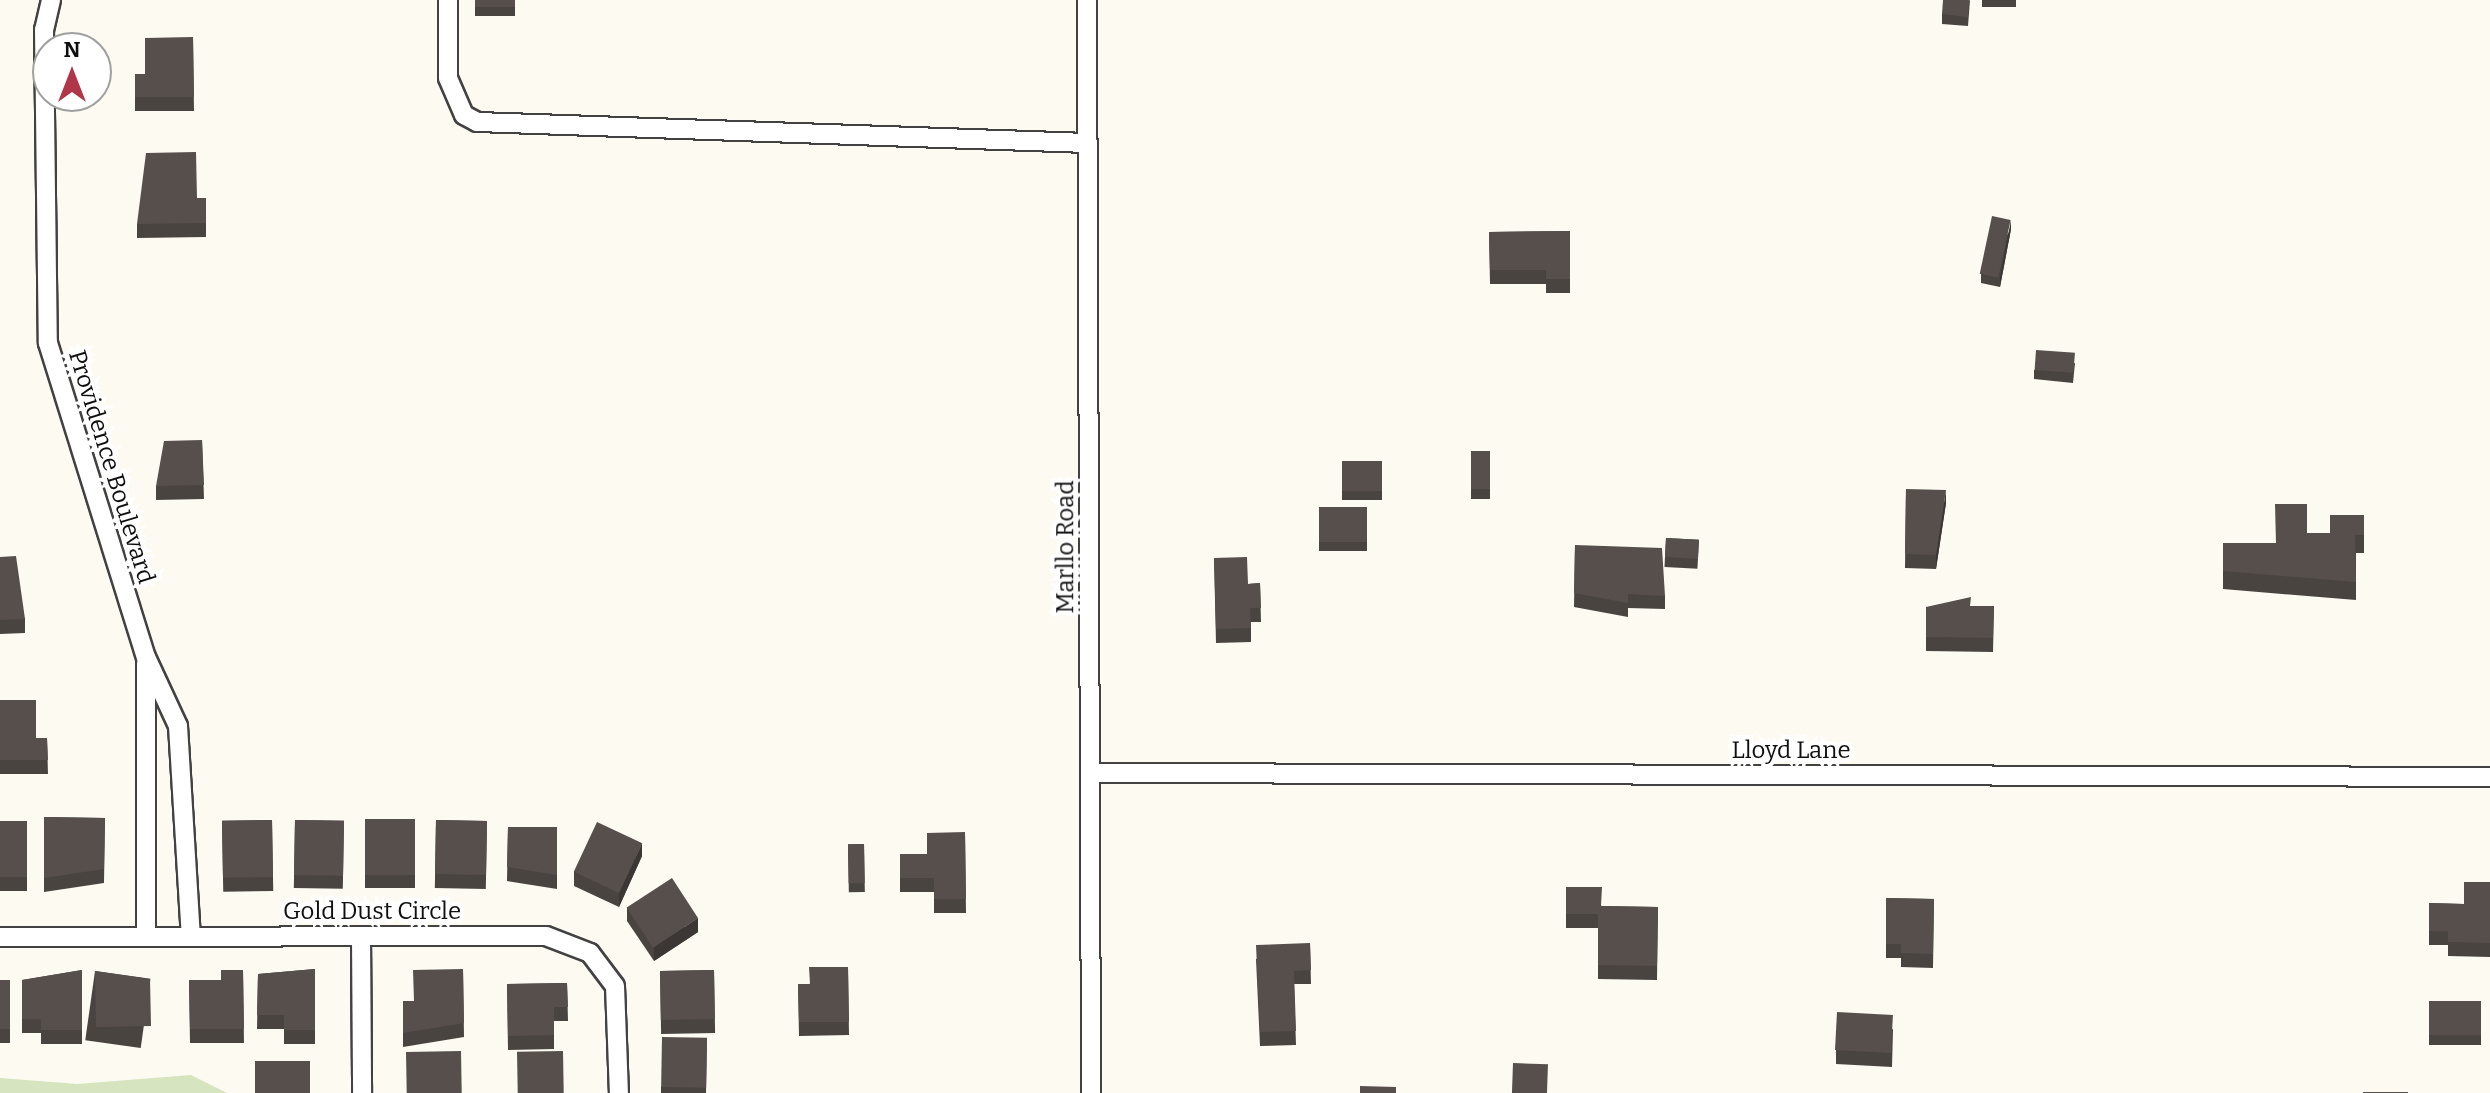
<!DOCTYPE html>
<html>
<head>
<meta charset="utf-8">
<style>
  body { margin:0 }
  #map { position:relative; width:2490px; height:1093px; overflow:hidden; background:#fdfaf2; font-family:Bitter,serif }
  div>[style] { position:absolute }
  .green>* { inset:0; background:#d6e4bf }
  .roads { filter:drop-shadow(2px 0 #424242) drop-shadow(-2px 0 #424242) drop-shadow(0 2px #424242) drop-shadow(0 -2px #424242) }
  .street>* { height:18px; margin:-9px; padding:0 9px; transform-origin:9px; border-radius:9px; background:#fff }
  .wall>* { inset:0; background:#4a4441; transform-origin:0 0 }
  .shaded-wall>* { inset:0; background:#3c3735 }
  .building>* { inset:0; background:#564f4c; transform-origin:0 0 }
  span { translate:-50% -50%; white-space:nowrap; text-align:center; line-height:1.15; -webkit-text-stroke:8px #fff; paint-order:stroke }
  .street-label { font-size:24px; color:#0f0f0f }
  .north { position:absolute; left:32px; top:32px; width:80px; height:80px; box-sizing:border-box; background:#fff; border:2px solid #9f9f9f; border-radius:50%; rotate:0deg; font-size:22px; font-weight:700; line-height:32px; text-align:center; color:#0f0f0f }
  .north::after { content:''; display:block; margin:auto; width:28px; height:36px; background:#af3749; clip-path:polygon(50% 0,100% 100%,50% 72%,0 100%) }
</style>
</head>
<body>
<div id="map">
  <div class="green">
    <i style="clip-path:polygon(191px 1075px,227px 1093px,0 1093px,0 1078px,77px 1084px)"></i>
  </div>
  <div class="roads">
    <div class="street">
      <i style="left:51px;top:0;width:31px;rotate:103deg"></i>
      <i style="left:44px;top:30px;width:313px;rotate:89.3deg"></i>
      <i style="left:48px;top:343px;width:329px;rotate:72.7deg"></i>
      <i style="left:146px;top:657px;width:76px;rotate:65.1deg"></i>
      <i style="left:178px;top:726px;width:211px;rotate:86.5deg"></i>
      <i style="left:448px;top:0;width:78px;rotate:90deg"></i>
      <i style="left:448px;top:78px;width:40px;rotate:66.6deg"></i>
      <i style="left:464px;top:115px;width:15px;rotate:28deg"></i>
      <i style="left:477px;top:122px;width:611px;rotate:1.97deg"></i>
      <i style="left:1087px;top:0;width:1093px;rotate:89.79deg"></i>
      <i style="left:146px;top:664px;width:273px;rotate:90deg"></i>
      <i style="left:1092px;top:773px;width:1398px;rotate:0.16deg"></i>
      <i style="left:361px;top:936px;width:157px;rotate:89.6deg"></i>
      <i style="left:0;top:937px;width:546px;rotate:-0.1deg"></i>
      <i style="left:546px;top:936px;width:47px;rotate:21.1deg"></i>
      <i style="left:590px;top:953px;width:41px;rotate:52.9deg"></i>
      <i style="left:615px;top:986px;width:107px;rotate:87.9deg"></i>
    </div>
  </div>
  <div class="wall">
    <i style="left:475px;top:0;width:40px;height:16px"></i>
    <i style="clip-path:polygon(1970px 0,1968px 26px,1942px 24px,1942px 14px)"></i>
    <i style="left:1982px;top:0;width:34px;height:7px"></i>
    <i style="clip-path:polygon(193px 37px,194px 111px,135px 111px,135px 74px,145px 74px)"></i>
    <i style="clip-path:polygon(197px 198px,206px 198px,206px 237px,137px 238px,137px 224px)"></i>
    <i style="clip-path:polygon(2011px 229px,2000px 287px,1981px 283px,1981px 274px)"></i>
    <i style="clip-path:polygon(1570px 231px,1570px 293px,1546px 293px,1546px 284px,1490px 284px,1489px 232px)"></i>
    <i style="clip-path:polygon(2075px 363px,2073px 383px,2034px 379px,2034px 370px)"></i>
    <i style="clip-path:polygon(202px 440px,204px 499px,156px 500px,156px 486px)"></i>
    <i style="left:1471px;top:451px;width:19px;height:48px"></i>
    <i style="left:1342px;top:461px;width:40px;height:39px"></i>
    <i style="clip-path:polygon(1906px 489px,1946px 503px,1936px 569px,1905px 568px)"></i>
    <i style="left:1319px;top:507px;width:48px;height:44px"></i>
    <i style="clip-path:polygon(2364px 515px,2364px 553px,2356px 553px,2356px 600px,2223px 589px,2223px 543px,2276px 543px,2307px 533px,2330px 533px)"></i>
    <i style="left:1666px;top:538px;width:33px;height:29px;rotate:3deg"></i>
    <i style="clip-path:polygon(1575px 545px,1665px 596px,1665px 609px,1628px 608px,1628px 617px,1574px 607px)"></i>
    <i style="clip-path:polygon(0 557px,25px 619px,25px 633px,0 634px)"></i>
    <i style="clip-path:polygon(1214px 558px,1248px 584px,1260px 583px,1261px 622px,1251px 622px,1251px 642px,1216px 643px)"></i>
    <i style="clip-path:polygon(1971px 606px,1994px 606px,1993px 652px,1926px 651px,1926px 607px)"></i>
    <i style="clip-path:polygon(0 700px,36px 738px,47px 738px,48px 774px,0 774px)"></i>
    <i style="clip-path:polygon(44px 817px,105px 818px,104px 883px,44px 892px)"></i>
    <i style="left:415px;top:819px;width:69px;height:50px;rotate:90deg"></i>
    <i style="left:272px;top:820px;width:71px;height:50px;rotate:89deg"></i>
    <i style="left:295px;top:820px;width:49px;height:68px;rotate:1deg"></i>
    <i style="left:436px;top:820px;width:51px;height:68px;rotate:1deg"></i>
    <i style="left:0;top:821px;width:27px;height:70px"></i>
    <i style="clip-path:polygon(508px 827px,557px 827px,557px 889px,507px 881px)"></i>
    <i style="clip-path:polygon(965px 832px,966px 913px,934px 913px,934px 892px,900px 892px,900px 854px,927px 854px)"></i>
    <i style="left:864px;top:844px;width:48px;height:16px;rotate:89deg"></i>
    <i style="clip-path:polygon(642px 856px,619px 907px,574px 886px,574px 872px)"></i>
    <i style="clip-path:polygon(2490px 882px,2490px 957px,2448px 956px,2448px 945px,2429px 945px,2429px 903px,2464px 904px)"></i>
    <i style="clip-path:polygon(1566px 887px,1602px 906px,1658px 907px,1657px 980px,1598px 979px,1598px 928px,1566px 928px)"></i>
    <i style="clip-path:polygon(1886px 898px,1934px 899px,1933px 968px,1901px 967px,1901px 958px,1886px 958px)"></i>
    <i style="clip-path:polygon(627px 907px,698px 932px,654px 961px,627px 921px)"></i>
    <i style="clip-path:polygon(1310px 943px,1311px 984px,1294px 984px,1296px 1045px,1260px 1046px,1256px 959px)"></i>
    <i style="clip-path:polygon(848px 967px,849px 1035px,799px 1036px,798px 984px,809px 984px)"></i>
    <i style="clip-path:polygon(315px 969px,315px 1044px,284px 1044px,284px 1029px,257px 1029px,258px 974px)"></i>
    <i style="clip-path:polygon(463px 969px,464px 1037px,403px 1047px,403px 1001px,414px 1001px)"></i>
    <i style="clip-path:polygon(82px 970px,82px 1044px,41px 1044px,41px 1033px,22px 1033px,22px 980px)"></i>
    <i style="clip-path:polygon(243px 970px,244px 1043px,190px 1043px,189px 980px,221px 980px)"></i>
    <i style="left:714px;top:970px;width:63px;height:54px;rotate:89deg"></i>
    <i style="left:95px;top:971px;width:56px;height:70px;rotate:8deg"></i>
    <i style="left:0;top:980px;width:10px;height:63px"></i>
    <i style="clip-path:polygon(567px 983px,568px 1021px,554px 1021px,554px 1049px,508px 1050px,507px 984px)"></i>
    <i style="left:2481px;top:1001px;width:44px;height:52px;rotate:90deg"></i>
    <i style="clip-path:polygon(1893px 1029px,1892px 1067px,1836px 1064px,1836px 1050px)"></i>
    <i style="clip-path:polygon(707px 1038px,706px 1093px,661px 1093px,661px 1087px)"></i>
  </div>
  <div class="shaded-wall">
    <i style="clip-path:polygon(2011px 220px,2011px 229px,2000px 287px,2000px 277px)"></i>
    <i style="clip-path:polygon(1946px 490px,1946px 503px,1936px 569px,1936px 555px)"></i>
    <i style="clip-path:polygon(642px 843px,642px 856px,619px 907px,619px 893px)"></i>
    <i style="clip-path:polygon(698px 918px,698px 932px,654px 961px,654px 947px)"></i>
  </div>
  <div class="building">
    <i style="left:475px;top:0;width:40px;height:7px"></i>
    <i style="clip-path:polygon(1943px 0,1969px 0,1968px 17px,1942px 14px)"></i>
    <i style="clip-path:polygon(193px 37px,194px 97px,135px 97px,135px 74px,145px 74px,145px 38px)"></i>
    <i style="clip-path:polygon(196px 152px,197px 198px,206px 198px,206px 223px,137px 224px,146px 153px)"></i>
    <i style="left:1992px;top:216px;width:19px;height:59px;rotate:12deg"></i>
    <i style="clip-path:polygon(1570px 231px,1570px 279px,1546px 279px,1546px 270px,1490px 270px,1489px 232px)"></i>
    <i style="left:2036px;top:350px;width:39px;height:20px;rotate:4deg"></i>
    <i style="clip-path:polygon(202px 440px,204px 485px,156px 486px,164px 441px)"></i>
    <i style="left:1471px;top:451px;width:19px;height:38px"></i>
    <i style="left:1342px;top:461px;width:40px;height:30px"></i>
    <i style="clip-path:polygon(1906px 489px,1946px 490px,1936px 555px,1905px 554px)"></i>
    <i style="clip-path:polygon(2275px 504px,2307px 504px,2307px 533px,2330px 533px,2330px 515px,2364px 515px,2364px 535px,2355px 535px,2356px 582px,2223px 571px,2223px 543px,2276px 543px)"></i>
    <i style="left:1319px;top:507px;width:48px;height:35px"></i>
    <i style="left:1666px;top:538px;width:33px;height:19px;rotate:3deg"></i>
    <i style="clip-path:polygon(1575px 545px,1662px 548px,1665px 596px,1628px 594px,1628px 603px,1574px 593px)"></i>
    <i style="clip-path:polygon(16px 556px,25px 619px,0 620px,0 557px)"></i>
    <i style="clip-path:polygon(1247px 557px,1248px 584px,1260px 583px,1261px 608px,1250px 608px,1251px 628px,1216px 629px,1214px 558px)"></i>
    <i style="clip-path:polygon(1971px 597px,1970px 606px,1994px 606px,1993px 638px,1926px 637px,1926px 607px)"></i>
    <i style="clip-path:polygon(0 700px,36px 700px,36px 738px,47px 738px,48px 760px,0 760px)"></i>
    <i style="clip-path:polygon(44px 817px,105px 818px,104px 869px,44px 878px)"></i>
    <i style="left:415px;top:819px;width:56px;height:50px;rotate:90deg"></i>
    <i style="left:272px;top:820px;width:57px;height:50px;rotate:89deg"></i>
    <i style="left:295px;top:820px;width:49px;height:55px;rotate:1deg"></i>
    <i style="left:436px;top:820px;width:51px;height:54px;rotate:1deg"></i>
    <i style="left:0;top:821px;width:27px;height:56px"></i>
    <i style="left:597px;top:822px;width:50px;height:55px;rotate:25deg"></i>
    <i style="clip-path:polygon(508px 827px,557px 827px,557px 875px,507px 867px)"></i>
    <i style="clip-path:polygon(965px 832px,966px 899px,934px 899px,934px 878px,900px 878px,900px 854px,927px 854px,927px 833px)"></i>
    <i style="left:864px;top:844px;width:39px;height:16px;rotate:89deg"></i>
    <i style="left:672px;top:878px;width:48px;height:54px;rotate:57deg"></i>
    <i style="clip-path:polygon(2464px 882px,2490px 882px,2490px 943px,2448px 942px,2448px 931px,2429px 931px,2429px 903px,2464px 904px)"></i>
    <i style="clip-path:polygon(1566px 887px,1602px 887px,1601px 906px,1658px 907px,1657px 966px,1598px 965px,1598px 914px,1566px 914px)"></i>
    <i style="clip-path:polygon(1886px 898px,1934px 899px,1933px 954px,1901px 953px,1901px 944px,1886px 944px)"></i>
    <i style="clip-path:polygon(1310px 943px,1311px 970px,1294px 971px,1296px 1031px,1260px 1032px,1256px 945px)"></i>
    <i style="clip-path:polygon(809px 967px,848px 967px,849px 1022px,799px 1022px,798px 984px,810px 984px)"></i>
    <i style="clip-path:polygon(315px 969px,315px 1030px,284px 1030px,284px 1015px,257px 1015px,258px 974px)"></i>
    <i style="clip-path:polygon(463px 969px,464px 1023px,403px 1033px,403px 1001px,414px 1001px,413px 970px)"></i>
    <i style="clip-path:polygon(82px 970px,82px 1030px,41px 1030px,41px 1019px,22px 1019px,22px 980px)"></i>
    <i style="clip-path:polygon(221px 970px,243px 970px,244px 1029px,190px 1029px,189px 980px,221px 980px)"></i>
    <i style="left:714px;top:970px;width:49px;height:54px;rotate:89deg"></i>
    <i style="clip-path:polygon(95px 971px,150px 979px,151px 1026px,96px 1027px)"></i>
    <i style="left:0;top:980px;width:10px;height:49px"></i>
    <i style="clip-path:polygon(567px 983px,568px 1007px,554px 1007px,554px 1035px,508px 1036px,507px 984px)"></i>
    <i style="left:2481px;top:1001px;width:34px;height:52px;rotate:90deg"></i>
    <i style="left:1837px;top:1012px;width:56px;height:38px;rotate:3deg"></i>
    <i style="left:662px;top:1037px;width:45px;height:50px;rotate:1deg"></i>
    <i style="left:461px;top:1051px;width:42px;height:55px;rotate:89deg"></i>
    <i style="left:563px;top:1051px;width:42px;height:46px;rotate:89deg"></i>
    <i style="left:310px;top:1061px;width:32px;height:55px;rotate:90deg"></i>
    <i style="left:1513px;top:1063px;width:35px;height:30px;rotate:2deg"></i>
    <i style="clip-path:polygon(1360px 1086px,1396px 1087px,1396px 1093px,1360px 1093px)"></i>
    <i style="left:2363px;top:1092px;width:45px;height:1px"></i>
  </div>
  <div class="street-label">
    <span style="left:111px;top:467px;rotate:73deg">Providence Boulevard</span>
    <span style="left:1066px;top:547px;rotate:-90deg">Marllo Road</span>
    <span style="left:1791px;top:751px">Lloyd Lane</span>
    <span style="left:372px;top:912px">Gold Dust Circle</span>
  </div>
  <div class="north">N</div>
</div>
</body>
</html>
